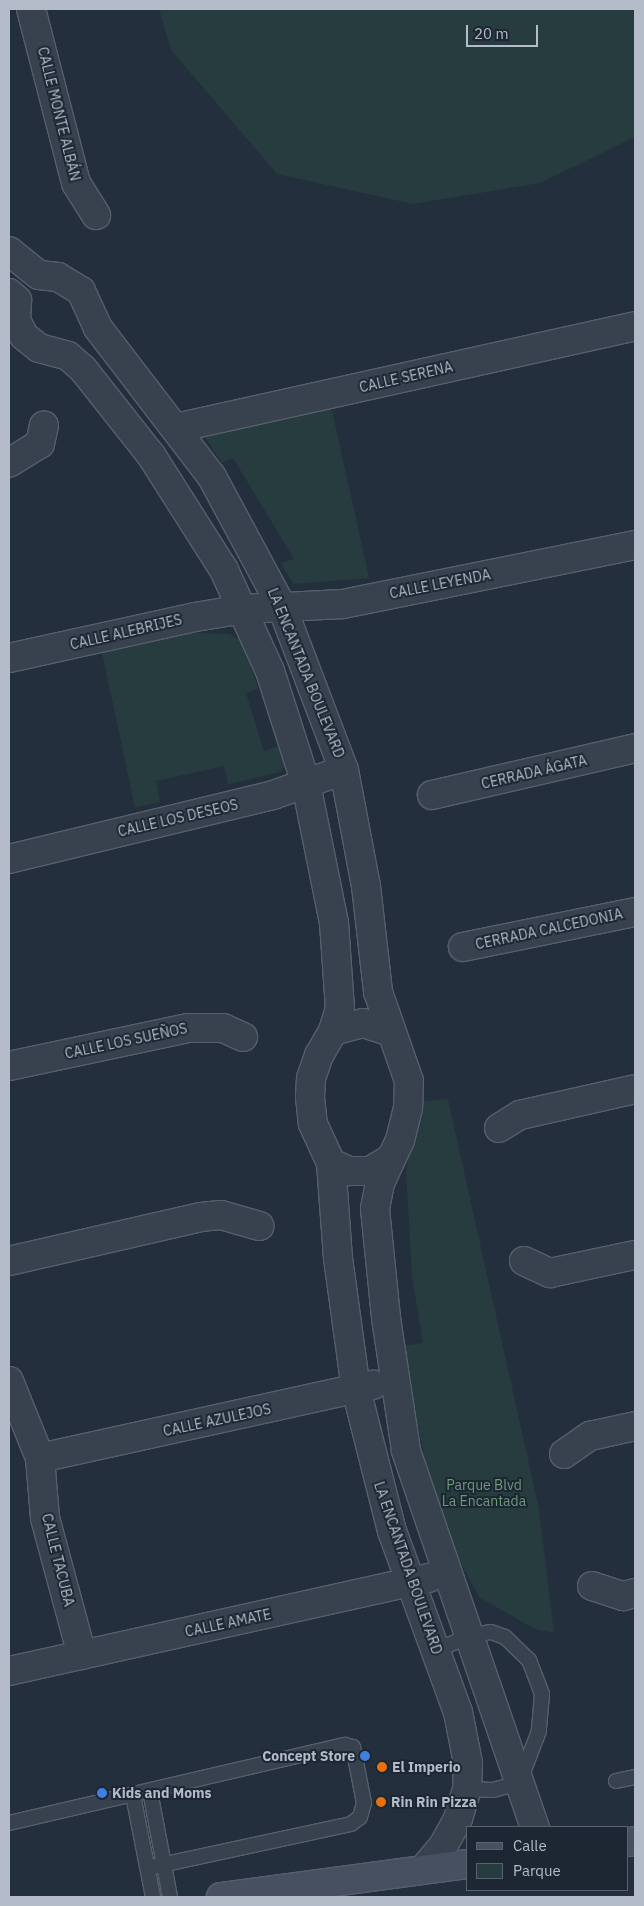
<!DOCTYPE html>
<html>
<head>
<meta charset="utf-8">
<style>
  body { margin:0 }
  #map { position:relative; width:644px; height:1906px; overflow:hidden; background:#242f3e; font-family:"IBM Plex Sans",sans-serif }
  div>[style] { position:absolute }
  .green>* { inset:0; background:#263c3f }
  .roads { filter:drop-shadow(1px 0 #565f6c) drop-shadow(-1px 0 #565f6c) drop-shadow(0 1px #565f6c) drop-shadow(0 -1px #565f6c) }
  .service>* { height:14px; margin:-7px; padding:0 7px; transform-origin:7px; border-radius:7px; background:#38414e }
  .minor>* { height:28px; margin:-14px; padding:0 14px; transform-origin:14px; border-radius:14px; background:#38414e }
  .secondary>* { height:28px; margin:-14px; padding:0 14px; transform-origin:14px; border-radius:14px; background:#465061 }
  .dots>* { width:14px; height:14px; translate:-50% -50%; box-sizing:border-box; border:2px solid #1d2633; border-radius:50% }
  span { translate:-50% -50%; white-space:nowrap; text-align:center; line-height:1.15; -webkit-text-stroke:4px #1d2633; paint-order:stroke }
  .street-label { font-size:14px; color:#b4bcc9 }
  .park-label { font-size:14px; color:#6b9a76 }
  .poi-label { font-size:14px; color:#b4bcc9; font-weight:700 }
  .right { translate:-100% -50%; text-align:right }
  .left { translate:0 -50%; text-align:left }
  .frame { position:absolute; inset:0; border:10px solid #b4bcc9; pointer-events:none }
  .legend { position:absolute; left:466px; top:1826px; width:162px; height:65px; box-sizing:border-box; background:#1d2633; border:1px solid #59626f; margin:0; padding:6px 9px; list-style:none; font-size:15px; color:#b4bcc9 }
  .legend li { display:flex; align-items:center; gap:10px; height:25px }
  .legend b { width:25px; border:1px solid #59626f }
  .scale { position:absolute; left:466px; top:25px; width:72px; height:22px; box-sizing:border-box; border:2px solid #b4bcc9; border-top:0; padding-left:6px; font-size:15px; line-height:18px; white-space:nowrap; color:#b4bcc9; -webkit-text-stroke:4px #1d2633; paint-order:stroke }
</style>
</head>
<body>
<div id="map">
  <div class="green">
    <i style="clip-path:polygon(159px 9px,635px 9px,635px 137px,540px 183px,413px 204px,277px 174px,171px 50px)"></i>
    <i style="clip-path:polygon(331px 406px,369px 578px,293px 584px,281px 563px,294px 559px,233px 458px,222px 463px,205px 437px)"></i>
    <i style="clip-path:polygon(174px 632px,229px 634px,243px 642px,258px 689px,246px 693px,264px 751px,280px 746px,286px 764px,281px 772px,228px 784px,224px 766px,156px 781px,160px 802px,135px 807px,101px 648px)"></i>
    <i style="clip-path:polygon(448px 1099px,539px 1509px,554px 1633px,535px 1629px,479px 1597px,438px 1521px,401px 1346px,423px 1343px,412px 1277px,406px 1172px,417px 1102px)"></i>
  </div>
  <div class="roads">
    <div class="service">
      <i style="left:437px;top:1655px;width:13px;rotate:-45deg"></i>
      <i style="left:446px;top:1646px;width:26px;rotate:-23deg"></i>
      <i style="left:470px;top:1636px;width:21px;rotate:-11deg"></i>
      <i style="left:491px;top:1632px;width:15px;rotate:20deg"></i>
      <i style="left:505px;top:1637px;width:33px;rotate:44deg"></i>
      <i style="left:529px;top:1660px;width:36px;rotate:69deg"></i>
      <i style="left:542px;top:1694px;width:37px;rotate:95deg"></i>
      <i style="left:539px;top:1731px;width:56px;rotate:111deg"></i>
      <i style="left:519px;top:1783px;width:27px;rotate:165deg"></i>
      <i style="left:493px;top:1790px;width:26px;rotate:-178deg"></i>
      <i style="left:616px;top:1781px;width:19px;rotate:-12deg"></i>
      <i style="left:150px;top:1791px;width:108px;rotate:79.3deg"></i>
      <i style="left:133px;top:1795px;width:104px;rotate:78.9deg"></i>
      <i style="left:9px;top:1823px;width:345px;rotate:-13.1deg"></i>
      <i style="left:345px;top:1745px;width:8px;rotate:14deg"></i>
      <i style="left:353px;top:1747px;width:57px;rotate:78.9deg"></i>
      <i style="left:364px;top:1803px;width:15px;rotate:106deg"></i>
      <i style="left:360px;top:1817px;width:11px;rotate:142deg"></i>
      <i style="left:351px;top:1824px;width:208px;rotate:167.8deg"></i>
    </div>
    <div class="minor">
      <i style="left:31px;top:9px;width:180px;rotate:75.5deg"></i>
      <i style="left:76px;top:183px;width:38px;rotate:58deg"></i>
      <i style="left:9px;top:251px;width:38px;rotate:39deg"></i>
      <i style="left:39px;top:275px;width:19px;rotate:6deg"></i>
      <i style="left:58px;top:277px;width:27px;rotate:31deg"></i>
      <i style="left:81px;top:291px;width:41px;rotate:65.3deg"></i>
      <i style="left:98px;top:328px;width:188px;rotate:52.6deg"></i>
      <i style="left:212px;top:477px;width:148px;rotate:61.7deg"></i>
      <i style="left:282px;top:607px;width:174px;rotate:69.2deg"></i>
      <i style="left:344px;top:770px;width:118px;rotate:79.3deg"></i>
      <i style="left:366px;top:886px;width:107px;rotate:83.5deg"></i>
      <i style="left:378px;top:992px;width:94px;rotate:70.8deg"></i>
      <i style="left:409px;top:1081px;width:27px;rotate:92deg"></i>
      <i style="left:408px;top:1108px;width:33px;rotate:104deg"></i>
      <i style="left:400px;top:1140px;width:47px;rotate:114.9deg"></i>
      <i style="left:380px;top:1183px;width:26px;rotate:101deg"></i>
      <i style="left:375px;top:1209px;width:110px;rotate:84.2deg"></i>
      <i style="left:386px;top:1318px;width:134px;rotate:81.4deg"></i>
      <i style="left:406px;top:1451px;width:398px;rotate:71.1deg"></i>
      <i style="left:9px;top:293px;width:11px;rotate:41deg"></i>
      <i style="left:17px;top:300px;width:20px;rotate:93deg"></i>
      <i style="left:16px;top:320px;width:18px;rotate:63deg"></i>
      <i style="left:24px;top:336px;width:19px;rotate:39deg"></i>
      <i style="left:39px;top:348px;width:30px;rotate:15deg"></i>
      <i style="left:68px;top:356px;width:20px;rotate:41deg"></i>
      <i style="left:83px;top:369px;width:110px;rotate:51.7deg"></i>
      <i style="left:151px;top:455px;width:136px;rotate:57.6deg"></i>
      <i style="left:224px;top:570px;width:111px;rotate:65.5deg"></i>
      <i style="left:270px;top:671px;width:119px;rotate:72.3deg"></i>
      <i style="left:306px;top:784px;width:142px;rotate:78.6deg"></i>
      <i style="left:334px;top:923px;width:85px;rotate:86deg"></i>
      <i style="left:340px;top:1008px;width:24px;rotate:107deg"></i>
      <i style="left:333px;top:1031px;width:28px;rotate:120deg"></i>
      <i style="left:319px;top:1055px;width:24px;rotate:109deg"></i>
      <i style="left:311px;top:1078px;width:19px;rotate:93deg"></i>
      <i style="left:310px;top:1097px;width:27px;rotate:84deg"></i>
      <i style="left:313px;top:1124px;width:43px;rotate:65.2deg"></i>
      <i style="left:331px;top:1163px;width:95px;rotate:85.8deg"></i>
      <i style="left:338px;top:1258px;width:132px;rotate:82.2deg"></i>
      <i style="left:356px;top:1389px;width:146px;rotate:75.8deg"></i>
      <i style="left:392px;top:1531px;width:193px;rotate:70deg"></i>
      <i style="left:458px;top:1712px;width:52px;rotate:78.9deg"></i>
      <i style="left:468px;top:1763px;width:26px;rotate:92deg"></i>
      <i style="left:467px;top:1789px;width:31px;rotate:107deg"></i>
      <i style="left:458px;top:1819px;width:31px;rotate:119deg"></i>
      <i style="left:443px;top:1846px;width:31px;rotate:130deg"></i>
      <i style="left:176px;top:428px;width:470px;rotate:-12.5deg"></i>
      <i style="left:9px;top:463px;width:36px;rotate:-32deg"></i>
      <i style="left:40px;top:444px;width:19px;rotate:-78deg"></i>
      <i style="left:9px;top:658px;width:190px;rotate:-12.4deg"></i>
      <i style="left:195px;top:617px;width:50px;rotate:-9.3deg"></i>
      <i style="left:244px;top:609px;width:99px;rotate:-2.9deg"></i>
      <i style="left:343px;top:604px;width:298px;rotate:-11.4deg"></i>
      <i style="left:432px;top:795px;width:208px;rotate:-13deg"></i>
      <i style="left:9px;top:859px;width:272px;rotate:-13.6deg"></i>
      <i style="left:273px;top:795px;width:75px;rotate:-19.4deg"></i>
      <i style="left:463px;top:947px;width:176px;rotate:-11.5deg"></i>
      <i style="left:333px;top:1031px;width:31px;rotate:-15deg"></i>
      <i style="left:363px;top:1023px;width:29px;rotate:18deg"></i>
      <i style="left:9px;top:1066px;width:183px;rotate:-12deg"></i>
      <i style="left:188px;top:1028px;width:35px"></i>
      <i style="left:223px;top:1028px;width:22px;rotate:24deg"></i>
      <i style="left:499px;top:1128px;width:25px;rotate:-32deg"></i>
      <i style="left:520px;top:1115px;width:118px;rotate:-12.7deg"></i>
      <i style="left:331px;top:1163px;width:20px;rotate:24deg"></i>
      <i style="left:349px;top:1171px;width:21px"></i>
      <i style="left:370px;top:1171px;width:23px;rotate:-31deg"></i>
      <i style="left:9px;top:1261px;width:197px;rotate:-12.9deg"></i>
      <i style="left:201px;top:1217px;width:20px;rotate:-6deg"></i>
      <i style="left:221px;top:1215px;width:40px;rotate:16deg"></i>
      <i style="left:524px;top:1261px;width:29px;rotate:25deg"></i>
      <i style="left:550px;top:1273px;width:87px;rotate:-12deg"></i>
      <i style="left:9px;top:1381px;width:83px;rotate:68.1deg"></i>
      <i style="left:40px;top:1458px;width:60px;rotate:85.2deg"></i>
      <i style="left:45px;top:1518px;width:142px;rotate:74.9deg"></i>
      <i style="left:564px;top:1454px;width:32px;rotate:-35deg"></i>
      <i style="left:590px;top:1436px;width:46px;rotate:-12.5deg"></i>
      <i style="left:40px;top:1458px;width:341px;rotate:-12.4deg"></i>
      <i style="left:592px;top:1586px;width:33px;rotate:18deg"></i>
      <i style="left:623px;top:1596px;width:12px;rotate:-14deg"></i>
      <i style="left:9px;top:1671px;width:430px;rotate:-12.5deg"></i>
    </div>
    <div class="secondary">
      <i style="left:628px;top:1842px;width:7px;rotate:-8deg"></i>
      <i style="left:221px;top:1897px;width:249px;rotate:-7.6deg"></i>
    </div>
  </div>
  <div class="dots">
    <i style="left:365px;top:1756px;background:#3f7fe0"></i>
    <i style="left:382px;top:1767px;background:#e8710a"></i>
    <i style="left:102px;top:1793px;background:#3f7fe0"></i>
    <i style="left:381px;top:1802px;background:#e8710a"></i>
  </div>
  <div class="street-label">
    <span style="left:59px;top:114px;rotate:76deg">CALLE MONTE ALBÁN</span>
    <span style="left:406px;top:377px;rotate:-13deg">CALLE SERENA</span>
    <span style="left:440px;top:584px;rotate:-11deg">CALLE LEYENDA</span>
    <span style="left:126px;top:632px;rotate:-13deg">CALLE ALEBRIJES</span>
    <span style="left:306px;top:673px;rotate:68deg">LA ENCANTADA BOULEVARD</span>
    <span style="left:534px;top:772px;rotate:-13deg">CERRADA ÁGATA</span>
    <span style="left:178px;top:818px;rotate:-13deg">CALLE LOS DESEOS</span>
    <span style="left:549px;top:929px;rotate:-12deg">CERRADA CALCEDONIA</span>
    <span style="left:126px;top:1041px;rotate:-12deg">CALLE LOS SUEÑOS</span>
    <span style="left:217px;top:1420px;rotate:-12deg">CALLE AZULEJOS</span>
    <span style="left:58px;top:1560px;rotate:76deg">CALLE TACUBA</span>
    <span style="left:408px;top:1568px;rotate:71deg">LA ENCANTADA BOULEVARD</span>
    <span style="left:228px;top:1623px;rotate:-12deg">CALLE AMATE</span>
  </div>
  <div class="park-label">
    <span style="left:484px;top:1493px">Parque Blvd<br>La Encantada</span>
  </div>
  <div class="poi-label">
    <span class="right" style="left:355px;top:1756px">Concept Store</span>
    <span class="left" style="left:392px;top:1767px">El Imperio</span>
    <span class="left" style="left:112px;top:1793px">Kids and Moms</span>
    <span class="left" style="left:391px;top:1802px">Rin Rin Pizza</span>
  </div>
  <div class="frame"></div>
  <ul class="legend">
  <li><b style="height:6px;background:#465061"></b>Calle</li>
  <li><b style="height:14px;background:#263c3f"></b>Parque</li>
  </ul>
  <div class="scale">20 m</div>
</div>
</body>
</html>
